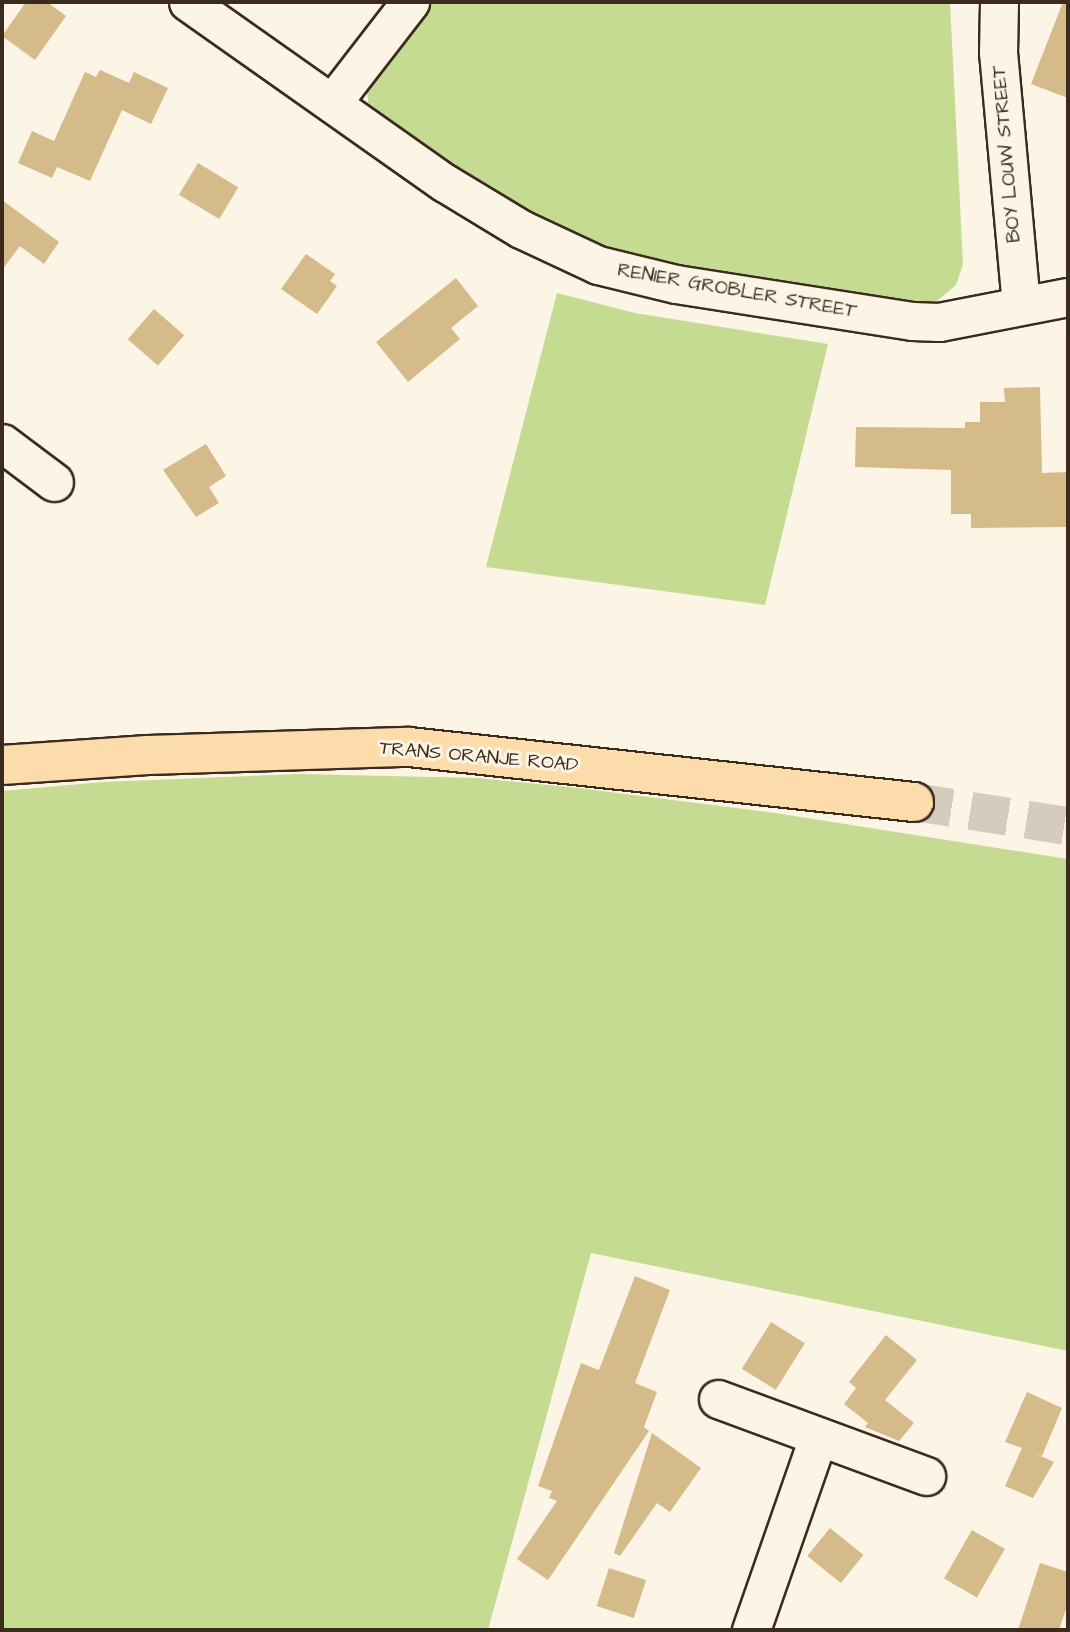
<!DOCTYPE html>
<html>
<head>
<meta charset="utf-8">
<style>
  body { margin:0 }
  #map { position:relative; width:1070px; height:1632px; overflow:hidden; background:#fcf5e5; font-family:"Architects Daughter",sans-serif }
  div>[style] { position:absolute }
  .green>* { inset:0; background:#c4db91 }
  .building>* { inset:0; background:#d5ba8a; transform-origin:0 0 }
  .major-tunnel>* { height:38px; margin-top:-19px; transform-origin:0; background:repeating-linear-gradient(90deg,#d5ccbd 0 38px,transparent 0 57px) }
  .roads { filter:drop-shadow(2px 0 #3b2a1e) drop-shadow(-2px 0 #3b2a1e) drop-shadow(0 2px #3b2a1e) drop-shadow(0 -2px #3b2a1e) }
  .minor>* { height:37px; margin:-18.5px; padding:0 18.5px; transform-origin:18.5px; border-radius:18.5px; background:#fcf5e5 }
  .major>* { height:38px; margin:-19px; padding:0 19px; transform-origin:19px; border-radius:19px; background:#fddcac }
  span { translate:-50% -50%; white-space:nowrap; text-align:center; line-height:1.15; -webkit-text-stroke:6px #fcf5e5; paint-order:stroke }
  .street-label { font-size:19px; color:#3b2a1e }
  .frame { position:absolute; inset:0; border:4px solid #3b2a1e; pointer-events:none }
</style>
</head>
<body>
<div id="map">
  <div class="green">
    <i style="clip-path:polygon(425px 2px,950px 2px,963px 264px,956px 285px,937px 301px,924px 305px,834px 294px,642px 260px,562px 236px,376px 119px,369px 109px,366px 85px)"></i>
    <i style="clip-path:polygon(557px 293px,635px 313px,828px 344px,765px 605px,486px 567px)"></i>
    <i style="clip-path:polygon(299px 774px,477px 778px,578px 788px,775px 813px,1068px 859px,1068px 1351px,591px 1253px,488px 1630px,2px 1630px,2px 791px,103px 782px)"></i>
  </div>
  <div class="building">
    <i style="clip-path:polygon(26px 2px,47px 2px,66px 16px,35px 60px,2px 36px)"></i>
    <i style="clip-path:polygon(1063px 2px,1068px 2px,1068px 98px,1031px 84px)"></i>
    <i style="clip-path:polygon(100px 70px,129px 83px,134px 72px,168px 88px,151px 124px,122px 110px,90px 181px,57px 167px,52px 178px,18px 163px,32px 131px,54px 141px,85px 72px,96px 77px)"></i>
    <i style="left:198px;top:163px;width:47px;height:37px;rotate:31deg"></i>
    <i style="clip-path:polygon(2px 200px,59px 242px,44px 264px,20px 246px,2px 270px)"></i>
    <i style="clip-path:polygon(306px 254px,335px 274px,330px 281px,337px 286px,317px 314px,281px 289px)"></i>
    <i style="clip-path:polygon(456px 278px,478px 306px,451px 328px,460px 339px,408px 382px,376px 342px)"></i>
    <i style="left:154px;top:309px;width:40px;height:40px;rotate:41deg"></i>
    <i style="clip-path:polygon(1040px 387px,1042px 473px,1068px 472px,1068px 527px,971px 528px,971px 514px,951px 514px,951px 470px,855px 467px,856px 427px,965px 428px,965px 422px,980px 422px,980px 402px,1005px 402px,1004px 388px)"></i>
    <i style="clip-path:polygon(206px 444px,226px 476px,209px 487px,219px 503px,196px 517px,163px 470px)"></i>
    <i style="clip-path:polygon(635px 1276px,670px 1290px,635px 1383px,657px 1392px,644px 1427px,649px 1431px,548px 1580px,517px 1559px,557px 1501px,549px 1498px,552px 1491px,538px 1486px,581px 1363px,599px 1370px)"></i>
    <i style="left:771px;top:1322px;width:40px;height:55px;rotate:32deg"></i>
    <i style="clip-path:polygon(886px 1335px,917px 1360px,885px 1400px,914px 1423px,899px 1441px,865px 1427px,868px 1423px,844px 1404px,856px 1388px,849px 1382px)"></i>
    <i style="clip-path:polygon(1027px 1392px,1062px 1408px,1042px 1456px,1032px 1452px,1054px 1462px,1033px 1498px,1005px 1486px,1022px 1448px,1005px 1442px)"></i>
    <i style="clip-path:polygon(652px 1433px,701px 1468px,670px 1512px,657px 1503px,620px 1556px,614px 1553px)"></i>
    <i style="left:830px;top:1528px;width:43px;height:36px;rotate:39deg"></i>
    <i style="left:972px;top:1530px;width:38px;height:56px;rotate:30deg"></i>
    <i style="clip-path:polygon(1040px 1563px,1068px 1572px,1068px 1603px,1059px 1630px,1018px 1630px)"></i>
    <i style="left:609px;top:1568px;width:39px;height:40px;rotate:18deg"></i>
  </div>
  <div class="major-tunnel">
    <i style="left:914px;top:802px;width:156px;rotate:8.9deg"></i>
  </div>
  <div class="roads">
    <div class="minor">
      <i style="left:188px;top:2px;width:314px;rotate:35.2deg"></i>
      <i style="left:445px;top:183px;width:89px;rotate:31.2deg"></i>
      <i style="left:521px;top:229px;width:85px;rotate:25.1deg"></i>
      <i style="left:598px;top:265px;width:80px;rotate:13.7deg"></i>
      <i style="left:676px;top:284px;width:239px;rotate:8.9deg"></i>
      <i style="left:912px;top:321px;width:27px;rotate:2deg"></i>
      <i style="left:939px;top:322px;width:131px;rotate:-11deg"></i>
      <i style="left:999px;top:2px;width:50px;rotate:91.1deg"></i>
      <i style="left:998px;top:52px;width:254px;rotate:84.8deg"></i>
      <i style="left:332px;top:103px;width:128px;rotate:-52.3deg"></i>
      <i style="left:2px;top:443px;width:65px;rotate:36.9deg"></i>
      <i style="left:718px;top:1399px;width:222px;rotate:20.3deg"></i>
      <i style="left:751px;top:1630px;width:203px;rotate:-70.8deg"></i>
    </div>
    <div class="major">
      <i style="left:2px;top:765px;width:146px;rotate:-3.9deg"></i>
      <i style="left:148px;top:755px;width:261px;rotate:-1.8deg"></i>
      <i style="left:409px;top:747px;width:508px;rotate:6.22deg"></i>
    </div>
  </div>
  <div class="street-label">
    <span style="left:1007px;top:154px;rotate:-95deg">BOY LOUW STREET</span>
    <span style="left:737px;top:291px;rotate:10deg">RENIER GROBLER STREET</span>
    <span style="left:479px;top:757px;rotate:5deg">TRANS ORANJE ROAD</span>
  </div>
  <div class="frame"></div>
</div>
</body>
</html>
